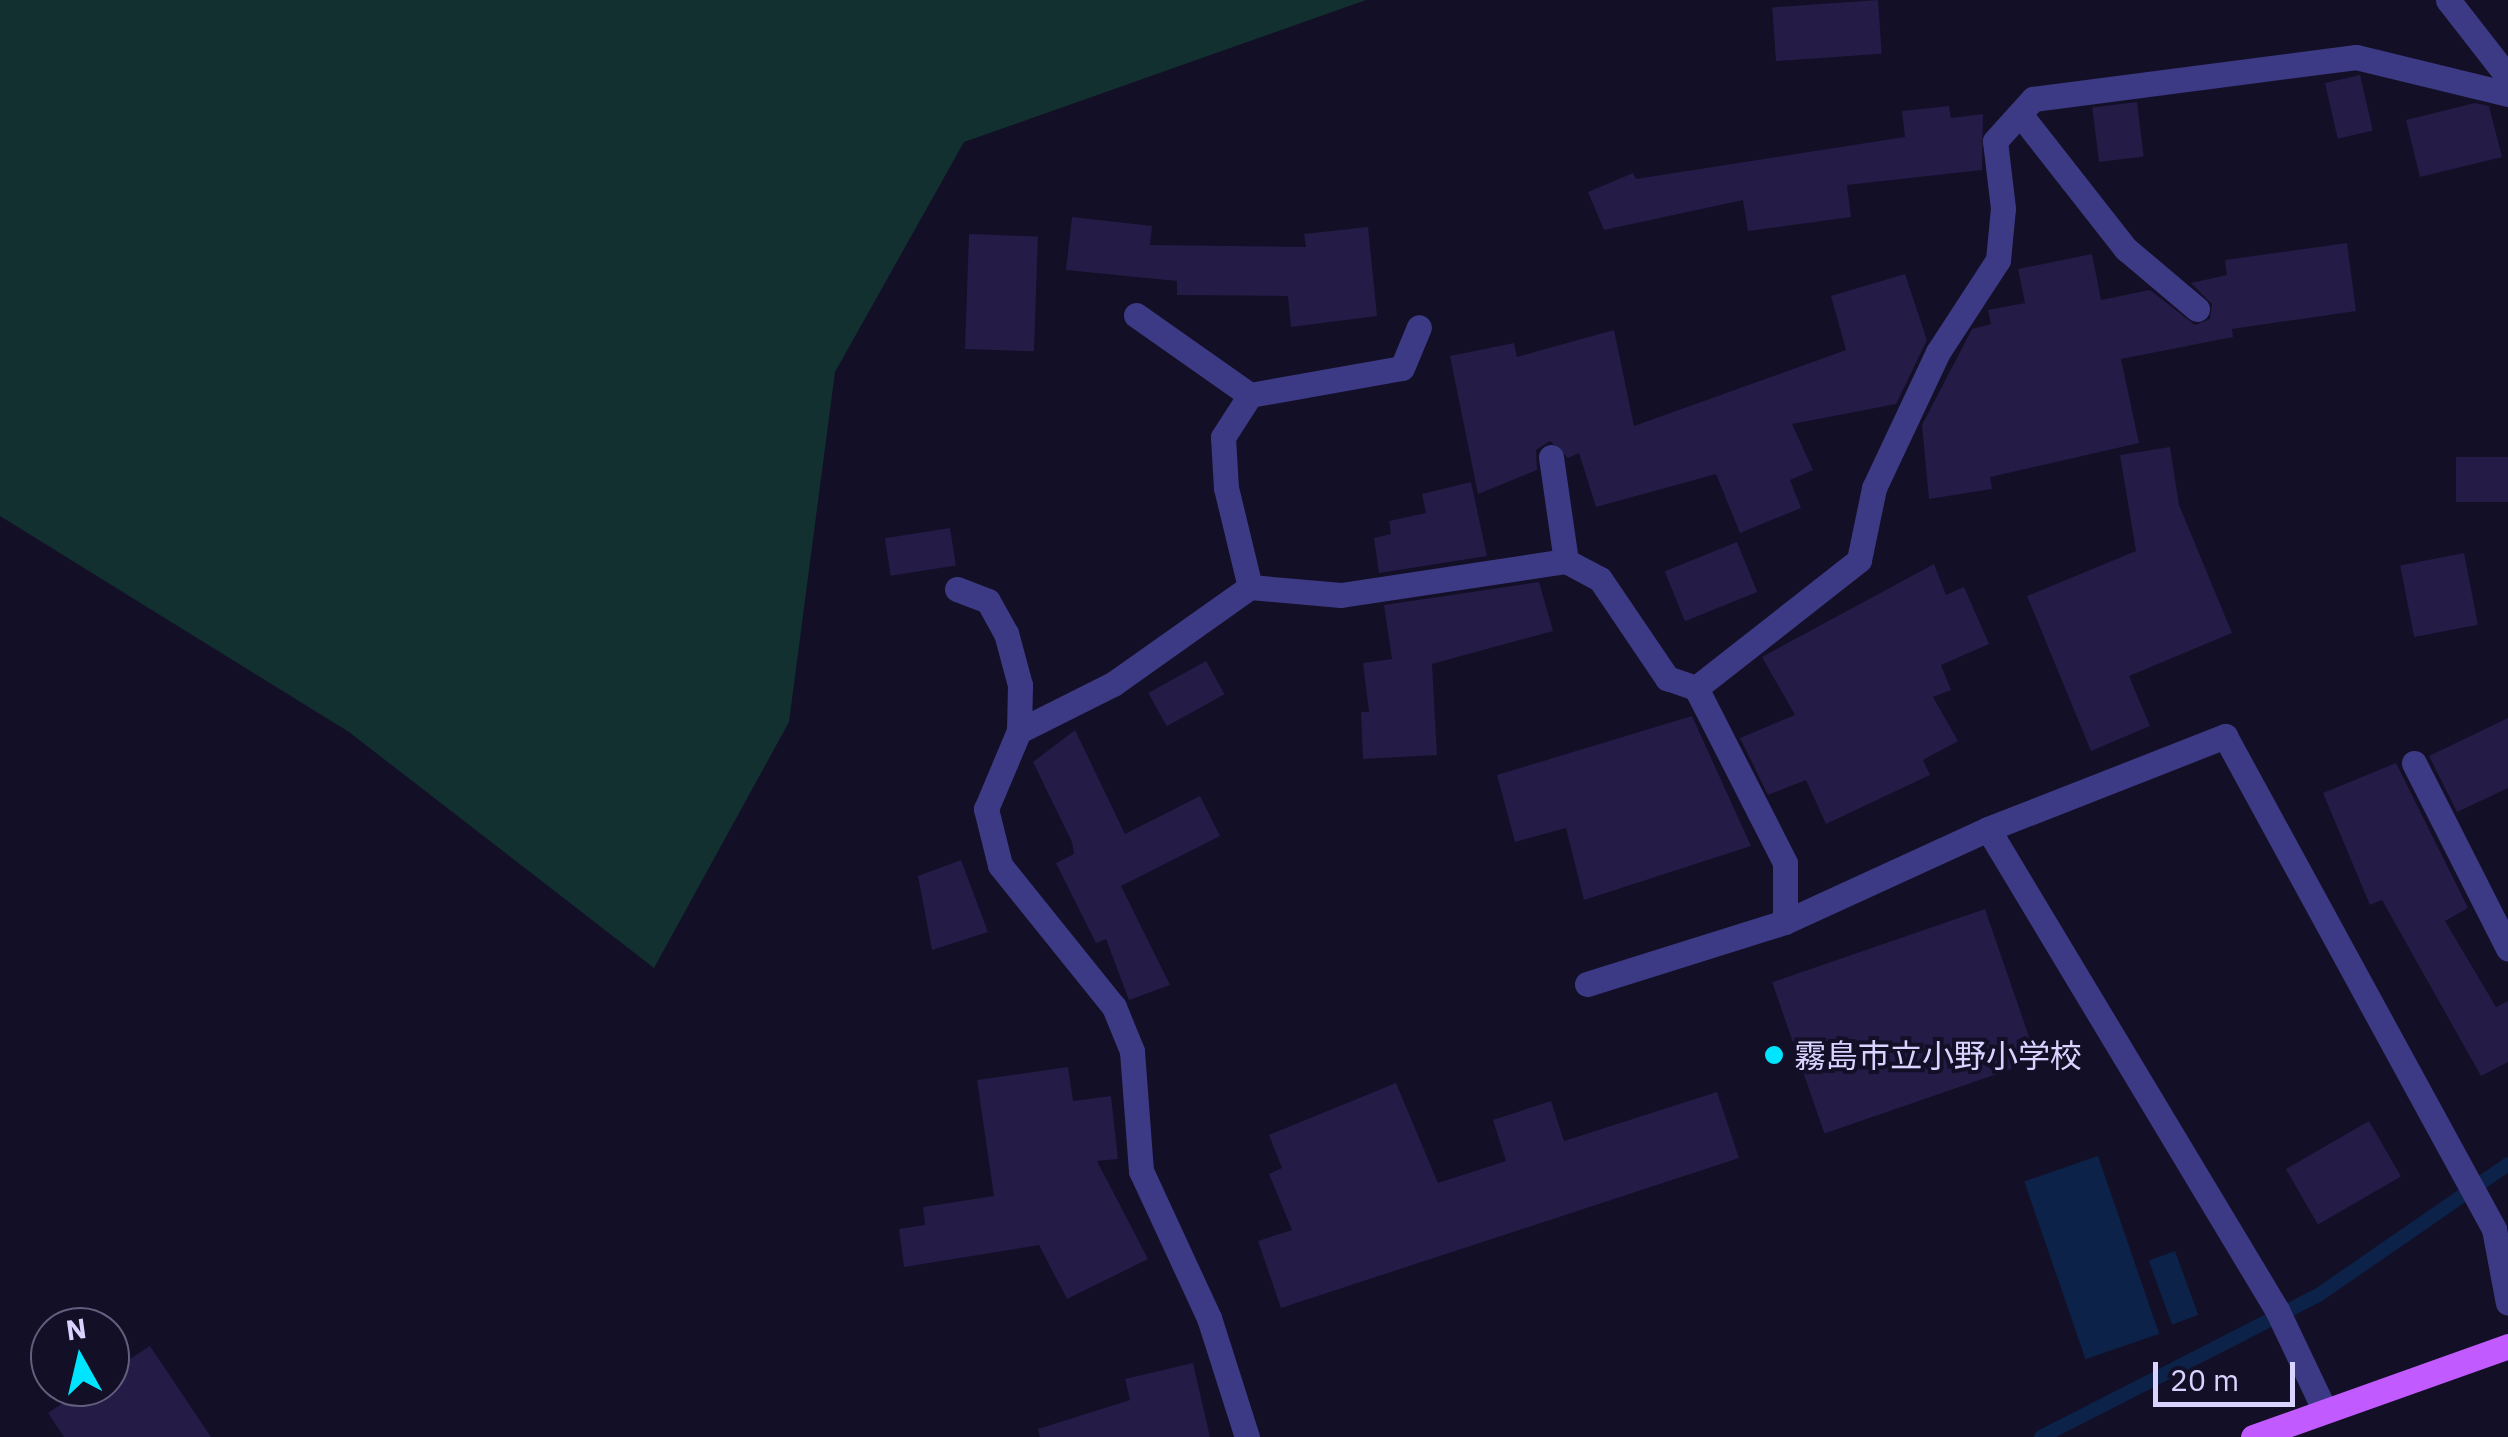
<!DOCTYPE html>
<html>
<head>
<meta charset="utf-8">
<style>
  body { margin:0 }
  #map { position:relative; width:2508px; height:1437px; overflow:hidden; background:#130f26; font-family:"IBM Plex Sans","Noto Sans JP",sans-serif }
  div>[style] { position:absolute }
  .green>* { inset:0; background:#12302f }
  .water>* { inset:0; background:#0c2248; transform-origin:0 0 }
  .stream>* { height:14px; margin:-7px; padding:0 7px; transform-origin:7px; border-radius:7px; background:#0c2248 }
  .building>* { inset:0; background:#241b47; transform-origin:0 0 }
  .minor>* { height:25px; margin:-12.5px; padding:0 12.5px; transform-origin:12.5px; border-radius:12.5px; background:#3d3a85 }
  .major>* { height:25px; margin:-12.5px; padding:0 12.5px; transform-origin:12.5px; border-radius:12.5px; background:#c25bff }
  .dots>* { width:28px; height:28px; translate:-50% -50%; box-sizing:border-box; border:5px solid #130f26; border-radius:50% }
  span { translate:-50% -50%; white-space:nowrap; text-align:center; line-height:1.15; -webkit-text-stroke:8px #130f26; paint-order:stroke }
  .poi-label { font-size:32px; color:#d9d4ff }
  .left { translate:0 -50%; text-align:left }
  .north { position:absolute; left:30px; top:1307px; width:100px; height:100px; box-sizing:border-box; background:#130f26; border:2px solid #625e7d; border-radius:50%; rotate:352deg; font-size:28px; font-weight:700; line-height:40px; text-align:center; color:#d9d4ff }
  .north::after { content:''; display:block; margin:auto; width:35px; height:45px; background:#00e5ff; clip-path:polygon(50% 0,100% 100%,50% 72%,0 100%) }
  .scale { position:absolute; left:2153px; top:1362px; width:142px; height:45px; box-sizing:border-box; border:5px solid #d9d4ff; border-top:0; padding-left:12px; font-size:30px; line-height:35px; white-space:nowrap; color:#d9d4ff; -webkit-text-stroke:8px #130f26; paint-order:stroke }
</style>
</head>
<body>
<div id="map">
  <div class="green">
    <i style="clip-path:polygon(0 0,1366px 0,964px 142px,835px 372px,789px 722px,654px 968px,349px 732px,0 516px)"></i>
  </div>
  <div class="water">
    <i style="left:2098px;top:1156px;width:188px;height:78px;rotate:71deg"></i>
    <i style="left:2175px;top:1251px;width:68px;height:28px;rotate:70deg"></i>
  </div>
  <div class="stream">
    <i style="left:2041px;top:1437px;width:310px;rotate:-27.1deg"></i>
    <i style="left:2317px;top:1296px;width:232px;rotate:-34.6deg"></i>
  </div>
  <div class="building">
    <i style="left:1878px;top:0;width:54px;height:106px;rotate:86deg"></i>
    <i style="left:2360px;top:75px;width:57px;height:36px;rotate:77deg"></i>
    <i style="left:2137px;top:102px;width:55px;height:45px;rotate:83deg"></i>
    <i style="clip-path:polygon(2475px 103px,2489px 106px,2502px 157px,2420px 177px,2406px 120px)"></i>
    <i style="clip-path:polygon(1949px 106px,1951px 118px,1983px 114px,1982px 170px,1847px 185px,1851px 217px,1748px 231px,1743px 200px,1604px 230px,1588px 192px,1633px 173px,1636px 179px,1905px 137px,1902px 111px)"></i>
    <i style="clip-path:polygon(1072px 217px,1152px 226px,1150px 245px,1306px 247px,1304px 234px,1368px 227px,1377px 316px,1291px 327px,1288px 296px,1177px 295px,1177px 281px,1066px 270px)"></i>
    <i style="left:969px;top:234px;width:69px;height:115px;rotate:2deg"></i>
    <i style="clip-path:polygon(2347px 243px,2356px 311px,2232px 329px,2233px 337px,2121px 359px,2139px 443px,1990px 477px,1992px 489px,1929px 499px,1922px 425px,1972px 329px,1991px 324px,1988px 310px,2025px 303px,2018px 269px,2092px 254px,2101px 300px,2150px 290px,2195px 325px,2210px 319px,2212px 304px,2191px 283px,2227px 275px,2225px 260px)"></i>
    <i style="clip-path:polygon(1905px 274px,1927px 340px,1896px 404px,1792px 424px,1813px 470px,1790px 480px,1801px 508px,1740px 533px,1716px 474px,1596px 507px,1579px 453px,1568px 458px,1550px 441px,1536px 450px,1537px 470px,1478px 494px,1450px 356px,1514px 343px,1517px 357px,1614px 330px,1634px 426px,1846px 350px,1831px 296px)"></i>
    <i style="clip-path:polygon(2170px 447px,2179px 505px,2232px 633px,2129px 676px,2150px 726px,2091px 751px,2027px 596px,2136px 551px,2120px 455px)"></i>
    <i style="left:2508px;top:457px;width:45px;height:52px;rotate:90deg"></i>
    <i style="clip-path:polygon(1471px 482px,1487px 556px,1379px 573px,1374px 538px,1391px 534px,1389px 521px,1426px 513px,1422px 494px)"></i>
    <i style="left:950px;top:528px;width:38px;height:66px;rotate:81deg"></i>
    <i style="left:1737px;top:542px;width:54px;height:78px;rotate:68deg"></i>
    <i style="left:2464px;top:553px;width:73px;height:65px;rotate:79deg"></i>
    <i style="clip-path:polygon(1934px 564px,1946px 595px,1964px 587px,1989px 644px,1941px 665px,1951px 690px,1933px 697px,1958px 741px,1923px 760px,1930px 775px,1826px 824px,1806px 780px,1768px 795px,1740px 738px,1795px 715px,1762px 657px)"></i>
    <i style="clip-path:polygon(1539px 582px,1553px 631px,1432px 664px,1437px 755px,1363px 759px,1361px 712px,1369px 712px,1363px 663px,1392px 659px,1384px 605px)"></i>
    <i style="left:1206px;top:661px;width:38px;height:66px;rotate:61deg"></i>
    <i style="clip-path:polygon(1692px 716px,1751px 846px,1584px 900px,1566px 828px,1515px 842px,1497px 775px)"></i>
    <i style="clip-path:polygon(2508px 718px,2508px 788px,2457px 812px,2429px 756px)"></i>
    <i style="clip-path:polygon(1075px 730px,1125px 834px,1200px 796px,1220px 836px,1121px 886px,1170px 985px,1129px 1000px,1106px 939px,1096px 943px,1056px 863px,1074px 854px,1072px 842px,1033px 762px)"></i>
    <i style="clip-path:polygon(2396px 763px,2468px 908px,2445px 921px,2496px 1007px,2508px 1001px,2508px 1062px,2481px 1076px,2382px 900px,2370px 905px,2323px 793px)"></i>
    <i style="clip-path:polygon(961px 860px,988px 932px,932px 950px,918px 876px)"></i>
    <i style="left:1985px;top:909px;width:160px;height:225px;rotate:71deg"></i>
    <i style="clip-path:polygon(1068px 1067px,1073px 1101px,1111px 1096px,1118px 1159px,1097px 1161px,1148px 1259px,1067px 1299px,1039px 1245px,904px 1267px,899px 1229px,925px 1225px,923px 1207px,994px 1196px,977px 1080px)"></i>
    <i style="clip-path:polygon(1396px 1083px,1438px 1183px,1506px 1161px,1493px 1120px,1551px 1101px,1564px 1141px,1717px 1092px,1739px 1158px,1281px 1308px,1258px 1241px,1292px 1230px,1269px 1174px,1282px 1168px,1269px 1135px)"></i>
    <i style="left:2369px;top:1121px;width:64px;height:96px;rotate:60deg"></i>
    <i style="clip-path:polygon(150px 1346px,211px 1437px,64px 1437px,48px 1413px,87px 1387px,110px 1387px,110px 1372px)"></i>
    <i style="clip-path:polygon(1193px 1363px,1210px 1437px,1040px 1437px,1038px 1429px,1130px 1400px,1125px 1379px)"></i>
  </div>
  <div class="minor">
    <i style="left:2448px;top:0;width:98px;rotate:52.1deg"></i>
    <i style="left:2020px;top:114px;width:172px;rotate:51.9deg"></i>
    <i style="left:2126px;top:249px;width:93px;rotate:40.2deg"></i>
    <i style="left:1136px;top:315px;width:139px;rotate:35.1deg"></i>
    <i style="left:1551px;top:457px;width:105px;rotate:81.8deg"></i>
    <i style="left:1250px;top:587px;width:102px;rotate:-103.6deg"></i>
    <i style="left:1226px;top:488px;width:51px;rotate:-93.4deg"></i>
    <i style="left:1223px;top:437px;width:50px;rotate:-57.3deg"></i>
    <i style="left:1250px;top:395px;width:154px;rotate:-10.1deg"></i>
    <i style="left:1402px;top:368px;width:44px;rotate:-67.5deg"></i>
    <i style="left:957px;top:589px;width:33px;rotate:21deg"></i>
    <i style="left:988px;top:601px;width:37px;rotate:61deg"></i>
    <i style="left:1006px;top:633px;width:54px;rotate:74.9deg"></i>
    <i style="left:1020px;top:685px;width:46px;rotate:91.2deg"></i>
    <i style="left:1696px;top:688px;width:207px;rotate:-38.1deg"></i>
    <i style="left:1859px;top:560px;width:74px;rotate:-78.2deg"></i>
    <i style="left:1874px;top:488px;width:150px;rotate:-64.8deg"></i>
    <i style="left:1938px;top:352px;width:110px;rotate:-56.9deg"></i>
    <i style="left:1998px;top:260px;width:52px;rotate:-84.5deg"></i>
    <i style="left:2003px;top:208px;width:67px;rotate:-96.8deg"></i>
    <i style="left:1995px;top:141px;width:57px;rotate:-47.9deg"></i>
    <i style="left:2033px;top:99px;width:326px;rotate:-7.4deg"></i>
    <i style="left:2356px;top:57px;width:156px;rotate:13.7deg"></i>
    <i style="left:2414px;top:763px;width:208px;rotate:63.1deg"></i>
    <i style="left:1988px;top:829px;width:561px;rotate:59deg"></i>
    <i style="left:2277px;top:1310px;width:110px;rotate:64.6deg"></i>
    <i style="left:1587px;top:984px;width:207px;rotate:-17.4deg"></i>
    <i style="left:1785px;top:922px;width:223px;rotate:-24.6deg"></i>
    <i style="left:1988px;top:829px;width:255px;rotate:-21.4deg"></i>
    <i style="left:2225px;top:736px;width:562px;rotate:61.38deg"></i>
    <i style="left:2494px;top:1229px;width:75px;rotate:79.3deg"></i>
    <i style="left:1247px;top:1437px;width:125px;rotate:-107.7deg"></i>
    <i style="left:1209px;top:1318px;width:162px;rotate:-114.8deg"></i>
    <i style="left:1141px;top:1171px;width:120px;rotate:-94.3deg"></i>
    <i style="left:1132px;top:1051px;width:48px;rotate:-112.2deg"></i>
    <i style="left:1114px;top:1007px;width:182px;rotate:-128.8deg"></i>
    <i style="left:1000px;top:865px;width:58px;rotate:-104deg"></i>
    <i style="left:986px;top:809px;width:85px;rotate:-67.1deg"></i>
    <i style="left:1019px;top:731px;width:105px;rotate:-26.6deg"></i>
    <i style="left:1113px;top:684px;width:168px;rotate:-35.3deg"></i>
    <i style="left:1250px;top:587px;width:91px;rotate:5deg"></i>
    <i style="left:1341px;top:595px;width:228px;rotate:-8.6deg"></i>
    <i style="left:1566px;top:561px;width:38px;rotate:28deg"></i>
    <i style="left:1600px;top:579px;width:120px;rotate:55.9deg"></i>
    <i style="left:1667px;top:678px;width:31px;rotate:19deg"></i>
    <i style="left:1696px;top:688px;width:196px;rotate:63deg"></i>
    <i style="left:1785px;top:863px;width:59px;rotate:90deg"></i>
  </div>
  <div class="major">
    <i style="left:2253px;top:1437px;width:271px;rotate:-19.6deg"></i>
  </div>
  <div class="dots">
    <i style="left:1774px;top:1055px;background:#00e5ff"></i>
  </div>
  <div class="poi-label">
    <span class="left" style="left:1794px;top:1055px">霧島市立小野小学校</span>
  </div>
  <div class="north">N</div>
  <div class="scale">20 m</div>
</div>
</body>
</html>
